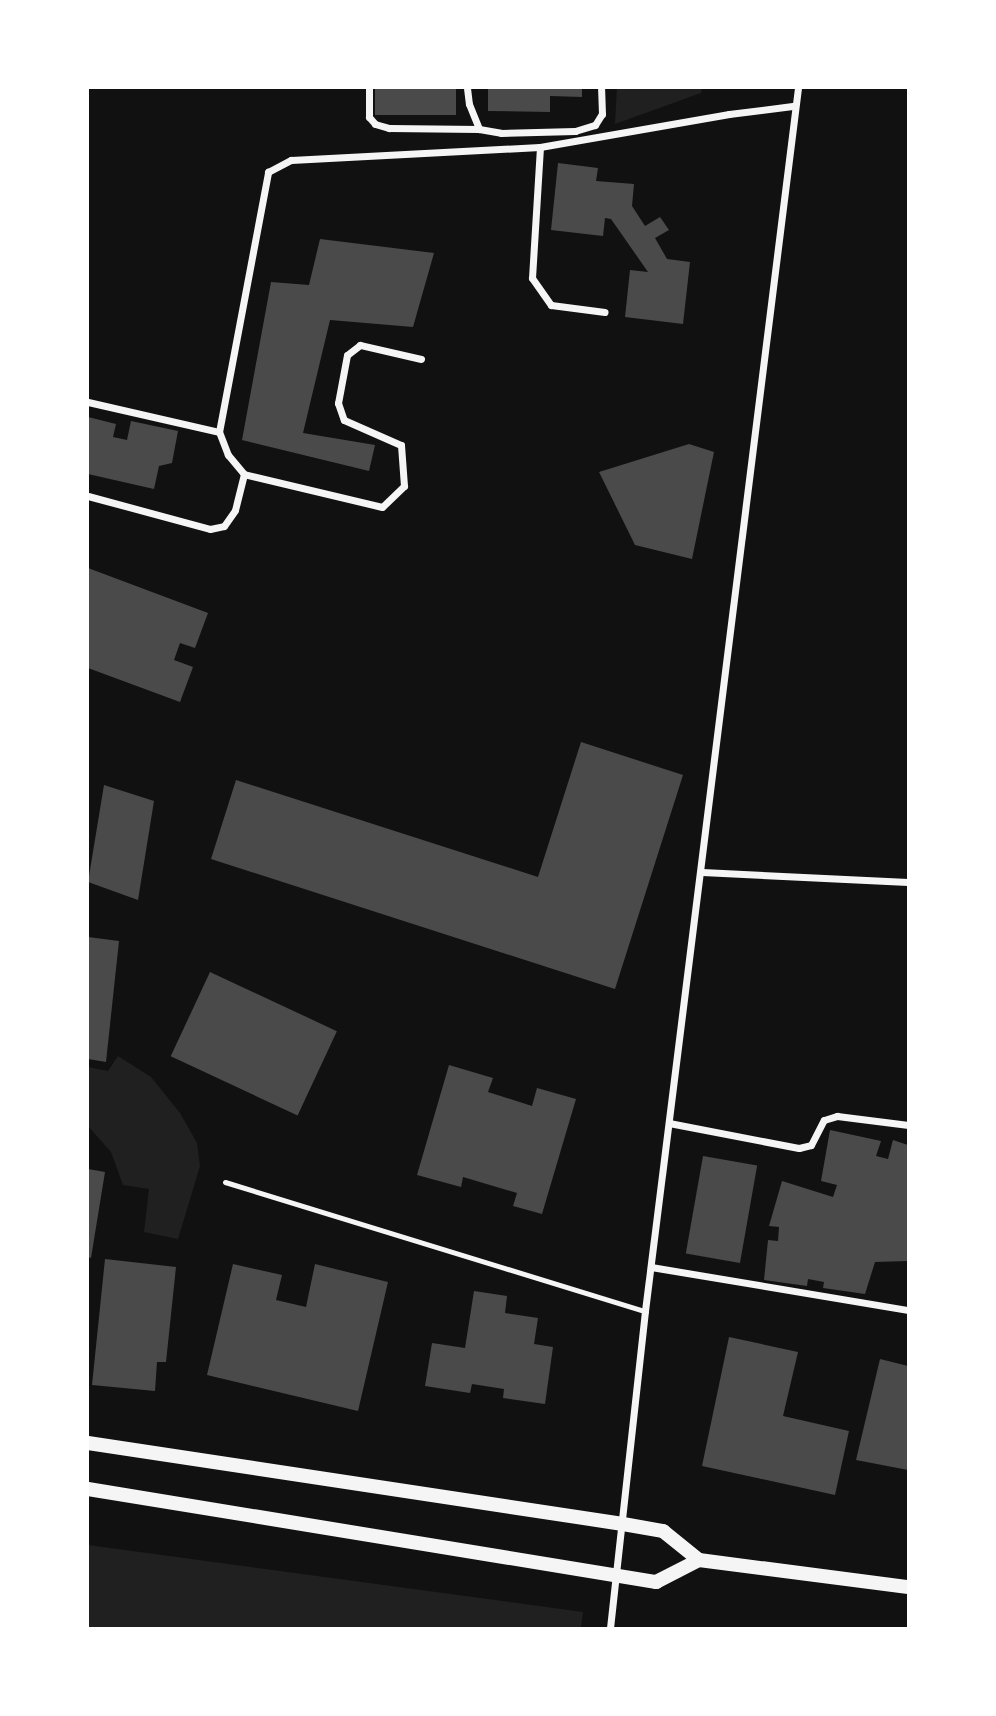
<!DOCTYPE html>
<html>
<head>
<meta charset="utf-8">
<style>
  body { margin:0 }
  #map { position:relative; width:996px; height:1716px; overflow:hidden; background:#111; font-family:"Source Serif 4",serif }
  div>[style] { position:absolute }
  .green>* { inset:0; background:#202020 }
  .building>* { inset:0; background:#4a4a4a; transform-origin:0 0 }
  .service>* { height:5px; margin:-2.5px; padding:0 2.5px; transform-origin:2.5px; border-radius:2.5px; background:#f5f5f5 }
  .minor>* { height:7px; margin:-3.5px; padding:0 3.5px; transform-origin:3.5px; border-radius:3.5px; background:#f5f5f5 }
  .secondary>* { height:14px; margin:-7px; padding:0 7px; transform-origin:7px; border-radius:7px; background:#f5f5f5 }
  span { translate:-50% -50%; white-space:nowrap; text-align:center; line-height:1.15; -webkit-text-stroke:5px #fff; paint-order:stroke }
  .frame { position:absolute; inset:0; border:89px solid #fff; pointer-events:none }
</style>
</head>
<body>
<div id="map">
  <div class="green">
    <i style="clip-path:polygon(617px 88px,702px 88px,701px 93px,615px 124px)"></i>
    <i style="clip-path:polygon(118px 1056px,151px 1077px,180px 1113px,197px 1143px,200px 1166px,178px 1239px,144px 1232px,149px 1189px,123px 1185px,111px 1152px,88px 1126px,88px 1067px,108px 1071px)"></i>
    <i style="clip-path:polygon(88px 1545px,583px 1612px,581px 1628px,88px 1628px)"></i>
  </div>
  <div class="building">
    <i style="left:375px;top:88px;width:81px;height:27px"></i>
    <i style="clip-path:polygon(488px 88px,582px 88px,582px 97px,550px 96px,550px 112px,488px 111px)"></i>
    <i style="clip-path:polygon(558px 163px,598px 168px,596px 181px,634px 184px,632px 206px,645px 226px,660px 217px,669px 230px,655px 238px,667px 259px,690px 262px,683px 324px,625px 317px,630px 270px,648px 272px,611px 219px,605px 218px,603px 236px,551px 230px)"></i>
    <i style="clip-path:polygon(320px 239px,434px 253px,413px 327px,330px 320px,303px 433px,375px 445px,369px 471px,242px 440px,271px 282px,309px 285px)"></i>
    <i style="clip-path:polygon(88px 417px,116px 424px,113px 437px,127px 440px,131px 421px,178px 431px,172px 463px,159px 466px,154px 489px,88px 474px)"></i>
    <i style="clip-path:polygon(689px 444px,714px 452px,692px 559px,635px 545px,599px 472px)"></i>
    <i style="clip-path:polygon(88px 568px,208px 613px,195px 648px,180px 643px,174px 660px,193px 667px,180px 702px,88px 668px)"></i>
    <i style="clip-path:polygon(581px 742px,683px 775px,615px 989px,211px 859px,236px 780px,538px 877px)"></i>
    <i style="clip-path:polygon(104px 785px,154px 801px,138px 900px,88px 882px)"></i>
    <i style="clip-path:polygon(88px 937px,119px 941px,106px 1062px,88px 1059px)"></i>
    <i style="left:210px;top:972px;width:140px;height:93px;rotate:25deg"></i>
    <i style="clip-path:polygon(449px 1065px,493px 1078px,488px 1092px,532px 1106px,537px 1088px,576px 1099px,542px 1214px,513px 1206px,517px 1193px,463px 1177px,461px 1187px,417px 1175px)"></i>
    <i style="clip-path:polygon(830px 1130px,881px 1141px,876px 1156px,888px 1159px,893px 1140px,908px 1145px,908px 1261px,875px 1262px,865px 1294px,823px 1288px,824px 1282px,808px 1279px,807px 1286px,764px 1280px,768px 1240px,778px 1241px,779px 1227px,769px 1226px,782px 1181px,833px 1197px,837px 1185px,821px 1181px)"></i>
    <i style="left:703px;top:1156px;width:55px;height:99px;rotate:10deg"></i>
    <i style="clip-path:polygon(88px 1169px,105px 1172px,91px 1258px,88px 1257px)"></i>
    <i style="clip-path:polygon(105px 1259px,176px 1267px,166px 1362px,157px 1362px,155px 1391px,92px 1385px)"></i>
    <i style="clip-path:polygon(233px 1264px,282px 1275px,276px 1300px,306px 1307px,315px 1264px,388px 1282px,358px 1411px,207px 1375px)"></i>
    <i style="clip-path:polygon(474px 1291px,507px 1296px,505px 1313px,538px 1318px,534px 1344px,553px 1347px,545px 1404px,503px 1398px,504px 1389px,472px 1384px,470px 1393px,425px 1386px,432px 1343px,465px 1348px)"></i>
    <i style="clip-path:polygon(729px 1337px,798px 1352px,783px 1416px,849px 1431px,835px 1495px,702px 1466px)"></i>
    <i style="clip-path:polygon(880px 1359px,908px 1366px,908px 1470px,856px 1460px)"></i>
  </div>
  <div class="service">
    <i style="left:225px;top:1182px;width:439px;rotate:17.1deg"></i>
  </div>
  <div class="minor">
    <i style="left:369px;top:88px;width:29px;rotate:90deg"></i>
    <i style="left:369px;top:117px;width:9px;rotate:49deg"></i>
    <i style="left:375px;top:124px;width:15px;rotate:16deg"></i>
    <i style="left:389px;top:128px;width:90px;rotate:0.6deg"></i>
    <i style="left:467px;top:88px;width:16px;rotate:83deg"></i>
    <i style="left:469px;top:104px;width:27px;rotate:68deg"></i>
    <i style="left:479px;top:129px;width:22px;rotate:10deg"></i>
    <i style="left:501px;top:133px;width:74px;rotate:-1.5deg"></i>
    <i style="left:575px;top:131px;width:21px;rotate:-17deg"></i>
    <i style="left:595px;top:125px;width:13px;rotate:-58deg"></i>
    <i style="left:602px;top:114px;width:26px;rotate:-92deg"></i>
    <i style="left:540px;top:147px;width:131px;rotate:93.5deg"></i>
    <i style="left:532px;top:278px;width:33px;rotate:55deg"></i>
    <i style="left:551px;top:305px;width:54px;rotate:7.4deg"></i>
    <i style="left:421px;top:359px;width:63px;rotate:-167.1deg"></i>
    <i style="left:360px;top:345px;width:16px;rotate:142deg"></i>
    <i style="left:347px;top:355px;width:49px;rotate:100.6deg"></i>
    <i style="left:338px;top:403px;width:18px;rotate:71deg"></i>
    <i style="left:344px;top:420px;width:62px;rotate:23.7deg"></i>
    <i style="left:401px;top:445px;width:41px;rotate:85.8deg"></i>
    <i style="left:404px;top:486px;width:30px;rotate:136deg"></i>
    <i style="left:382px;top:507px;width:142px;rotate:-166.6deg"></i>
    <i style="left:244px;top:474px;width:25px;rotate:-130deg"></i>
    <i style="left:228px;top:455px;width:25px;rotate:-111deg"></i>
    <i style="left:219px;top:432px;width:265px;rotate:-79.3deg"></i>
    <i style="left:268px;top:172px;width:26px;rotate:-28deg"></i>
    <i style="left:291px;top:160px;width:249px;rotate:-3deg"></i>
    <i style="left:540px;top:147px;width:192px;rotate:-9.9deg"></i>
    <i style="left:729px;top:114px;width:64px;rotate:-7.1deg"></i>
    <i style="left:88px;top:402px;width:134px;rotate:12.9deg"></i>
    <i style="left:88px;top:496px;width:126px;rotate:15.1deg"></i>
    <i style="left:210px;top:529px;width:14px;rotate:-12deg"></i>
    <i style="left:224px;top:526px;width:19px;rotate:-55deg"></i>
    <i style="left:235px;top:510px;width:37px;rotate:-76deg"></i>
    <i style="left:702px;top:872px;width:206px;rotate:2.8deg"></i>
    <i style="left:669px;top:1123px;width:132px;rotate:10.9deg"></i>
    <i style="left:799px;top:1148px;width:12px;rotate:-14deg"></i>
    <i style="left:811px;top:1145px;width:28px;rotate:-63deg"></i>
    <i style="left:824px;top:1120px;width:14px;rotate:-17deg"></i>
    <i style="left:837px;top:1116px;width:72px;rotate:7.2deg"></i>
    <i style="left:651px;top:1267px;width:261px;rotate:9.5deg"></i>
    <i style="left:610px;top:1628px;width:319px;rotate:-83.7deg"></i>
    <i style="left:645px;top:1311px;width:1233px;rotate:-82.87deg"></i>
  </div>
  <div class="secondary">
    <i style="left:88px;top:1443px;width:541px;rotate:8.61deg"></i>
    <i style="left:623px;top:1524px;width:41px;rotate:9.9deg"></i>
    <i style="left:663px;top:1531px;width:46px;rotate:38.9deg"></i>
    <i style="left:699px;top:1560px;width:211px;rotate:7.4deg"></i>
    <i style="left:88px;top:1489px;width:576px;rotate:9.3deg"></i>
    <i style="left:656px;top:1582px;width:48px;rotate:-27.1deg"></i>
  </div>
  <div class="frame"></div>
</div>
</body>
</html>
